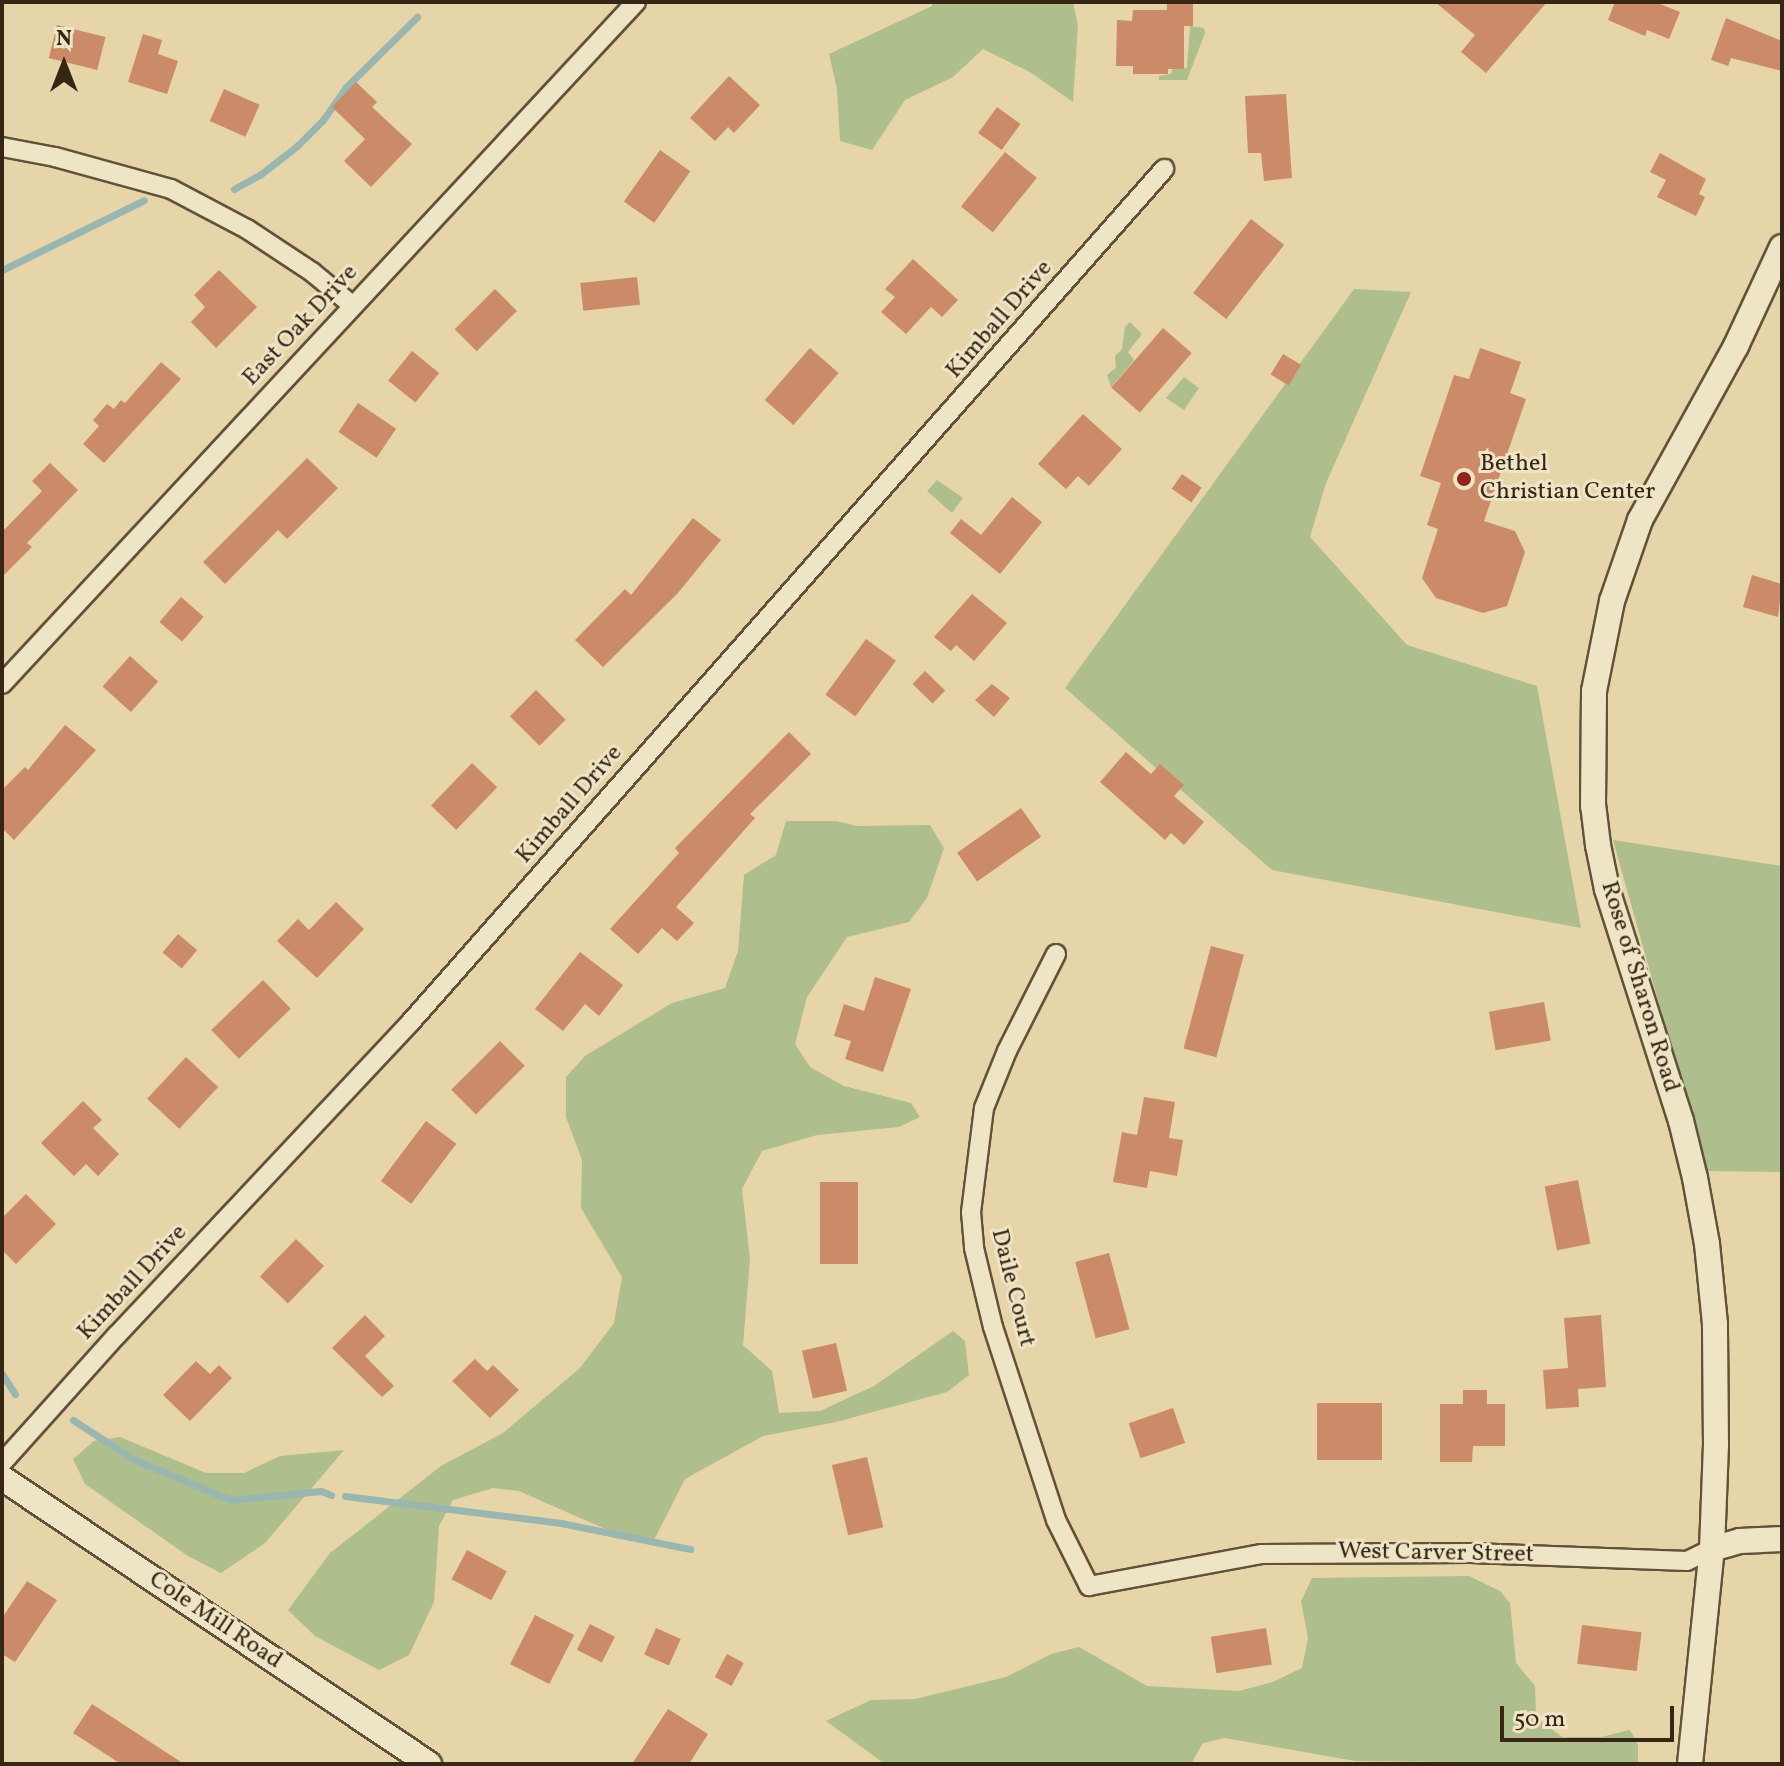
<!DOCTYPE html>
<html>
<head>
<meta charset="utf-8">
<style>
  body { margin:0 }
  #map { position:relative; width:1784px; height:1766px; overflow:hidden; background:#e5d5a8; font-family:Vollkorn,serif }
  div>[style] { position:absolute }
  .green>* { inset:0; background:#aebe8c }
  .stream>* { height:7px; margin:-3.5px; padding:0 3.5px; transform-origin:3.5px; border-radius:3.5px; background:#99b6b1 }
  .building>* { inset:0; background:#cb8b69; transform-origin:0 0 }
  .roads { filter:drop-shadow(2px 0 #62523a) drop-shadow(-2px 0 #62523a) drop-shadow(0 2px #62523a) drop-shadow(0 -2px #62523a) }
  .minor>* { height:18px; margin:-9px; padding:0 9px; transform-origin:9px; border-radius:9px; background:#eee4c6 }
  .tertiary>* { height:24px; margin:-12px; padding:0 12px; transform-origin:12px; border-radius:12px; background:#eee4c6 }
  .dots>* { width:22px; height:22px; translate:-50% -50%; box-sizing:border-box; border:4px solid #eee4c6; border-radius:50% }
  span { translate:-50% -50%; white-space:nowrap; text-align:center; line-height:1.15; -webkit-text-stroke:6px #eee4c6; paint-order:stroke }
  .street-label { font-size:24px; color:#372615 }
  .poi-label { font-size:24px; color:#372615 }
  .left { translate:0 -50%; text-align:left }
  .frame { position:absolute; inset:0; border:4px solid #372615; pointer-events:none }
  .north { position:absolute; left:24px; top:24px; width:80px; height:80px; -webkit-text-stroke:6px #eee4c6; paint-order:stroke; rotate:0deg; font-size:22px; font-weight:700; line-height:32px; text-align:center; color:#372615 }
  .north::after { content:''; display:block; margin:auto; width:28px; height:36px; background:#372615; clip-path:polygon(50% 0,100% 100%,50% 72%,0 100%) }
  .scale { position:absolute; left:1500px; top:1706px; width:174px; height:36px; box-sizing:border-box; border:4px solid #372615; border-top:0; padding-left:10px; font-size:24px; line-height:28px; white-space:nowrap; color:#372615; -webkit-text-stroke:6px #eee4c6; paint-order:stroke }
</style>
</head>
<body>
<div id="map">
  <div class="green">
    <i style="clip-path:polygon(933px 2px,1073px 2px,1078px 26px,1073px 102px,1030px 72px,983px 49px,953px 77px,905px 100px,872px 150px,840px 141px,837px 89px,829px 54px,932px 6px)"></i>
    <i style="clip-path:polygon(1190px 26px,1204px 28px,1205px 33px,1187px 80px,1159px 80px,1159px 76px,1171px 74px,1173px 68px,1187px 68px)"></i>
    <i style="clip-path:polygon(1354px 289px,1411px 292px,1326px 483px,1310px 537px,1407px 645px,1537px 686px,1581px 928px,1272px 870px,1065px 688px)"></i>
    <i style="clip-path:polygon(1130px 322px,1142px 334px,1128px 352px,1134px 360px,1111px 387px,1107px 375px,1116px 368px,1115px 356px,1122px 349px,1125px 327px)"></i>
    <i style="clip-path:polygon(1184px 377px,1199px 388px,1184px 410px,1166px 398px)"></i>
    <i style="clip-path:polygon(937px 480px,963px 498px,952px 513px,927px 491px)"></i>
    <i style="clip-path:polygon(786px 821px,836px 821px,857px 826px,930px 825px,944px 848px,927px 898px,909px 922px,847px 937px,807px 997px,795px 1044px,810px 1067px,844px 1086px,911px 1103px,920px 1117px,899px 1127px,817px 1135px,762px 1151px,742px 1189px,750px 1259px,743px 1345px,772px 1371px,779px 1413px,820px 1411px,874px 1386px,953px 1331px,965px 1341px,969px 1375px,947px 1392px,836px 1422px,763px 1436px,685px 1479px,653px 1542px,603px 1528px,519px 1491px,493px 1488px,453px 1500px,439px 1526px,434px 1602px,409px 1655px,379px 1670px,315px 1636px,288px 1610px,330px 1553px,441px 1466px,503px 1433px,580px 1368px,614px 1323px,622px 1277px,581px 1208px,582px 1160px,566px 1117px,566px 1077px,585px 1056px,672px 1003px,725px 988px,738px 951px,744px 875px,776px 855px)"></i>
    <i style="clip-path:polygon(1613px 840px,1782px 866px,1782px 1172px,1706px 1171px)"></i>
    <i style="clip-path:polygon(120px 1437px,206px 1473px,244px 1473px,280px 1456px,344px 1450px,265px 1543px,221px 1573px,188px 1556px,85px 1484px,73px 1459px,94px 1441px)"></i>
    <i style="clip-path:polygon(1469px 1576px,1500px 1591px,1510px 1603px,1516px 1663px,1535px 1686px,1536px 1717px,1562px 1737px,1601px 1737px,1630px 1730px,1638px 1745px,1638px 1764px,1355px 1761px,1225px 1738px,1203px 1743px,1191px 1764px,885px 1764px,826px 1721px,871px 1700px,915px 1699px,1006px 1677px,1051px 1654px,1079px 1647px,1147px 1686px,1239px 1691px,1273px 1682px,1302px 1668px,1308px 1638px,1301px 1601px,1312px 1578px)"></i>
  </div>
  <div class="stream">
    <i style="left:234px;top:189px;width:31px;rotate:-29deg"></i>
    <i style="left:261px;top:174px;width:46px;rotate:-37.9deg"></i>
    <i style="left:297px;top:146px;width:37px;rotate:-45deg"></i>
    <i style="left:323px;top:120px;width:40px;rotate:-55.1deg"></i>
    <i style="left:346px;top:87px;width:100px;rotate:-44.6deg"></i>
    <i style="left:2px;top:270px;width:158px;rotate:-26.2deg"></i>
    <i style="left:2px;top:1374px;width:24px;rotate:57deg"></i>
    <i style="left:73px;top:1420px;width:72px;rotate:33deg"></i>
    <i style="left:133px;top:1459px;width:106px;rotate:22.7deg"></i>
    <i style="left:231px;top:1500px;width:90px;rotate:-5.7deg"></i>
    <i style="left:321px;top:1491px;width:11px;rotate:22deg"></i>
    <i style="left:345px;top:1496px;width:218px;rotate:7.1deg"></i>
    <i style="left:561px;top:1523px;width:132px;rotate:11.4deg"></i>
  </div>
  <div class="building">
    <i style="clip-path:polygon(1167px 2px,1193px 2px,1193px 26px,1184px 26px,1184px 69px,1168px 69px,1168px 74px,1133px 74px,1133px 66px,1116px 66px,1117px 20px,1132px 21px,1133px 10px,1167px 10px)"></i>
    <i style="clip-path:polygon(1435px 2px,1547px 2px,1486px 73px,1461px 52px,1475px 35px)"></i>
    <i style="clip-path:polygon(1615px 2px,1655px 2px,1680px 12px,1669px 39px,1647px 30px,1645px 36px,1608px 20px)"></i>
    <i style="clip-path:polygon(1726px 18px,1782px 41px,1782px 71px,1731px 58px,1728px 66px,1711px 60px)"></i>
    <i style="left:57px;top:25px;width:50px;height:34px;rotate:14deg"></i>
    <i style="clip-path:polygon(143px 34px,162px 40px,158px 54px,178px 61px,167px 94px,128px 82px)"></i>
    <i style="clip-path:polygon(729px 76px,760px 105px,734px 133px,728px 127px,715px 141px,690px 118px)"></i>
    <i style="clip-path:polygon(356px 82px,377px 102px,372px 107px,412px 144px,371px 187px,344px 161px,365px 139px,332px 107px)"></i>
    <i style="left:224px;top:89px;width:39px;height:35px;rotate:24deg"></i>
    <i style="clip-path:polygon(1286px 94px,1292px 178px,1264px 181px,1261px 153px,1248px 153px,1245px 96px)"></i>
    <i style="left:997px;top:107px;width:29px;height:32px;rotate:36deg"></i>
    <i style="left:660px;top:150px;width:37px;height:63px;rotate:35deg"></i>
    <i style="left:1005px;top:152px;width:41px;height:70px;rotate:39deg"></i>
    <i style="clip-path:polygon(1660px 153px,1706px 179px,1699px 194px,1705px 197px,1696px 216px,1657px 197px,1666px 180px,1650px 172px)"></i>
    <i style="left:1251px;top:219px;width:42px;height:94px;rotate:38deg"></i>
    <i style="clip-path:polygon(913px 259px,958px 300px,942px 317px,931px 307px,906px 334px,881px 312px,895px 297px,885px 289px)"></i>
    <i style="clip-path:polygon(219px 270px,257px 307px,216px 348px,191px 322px,205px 307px,194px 295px)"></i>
    <i style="left:637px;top:277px;width:28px;height:57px;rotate:84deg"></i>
    <i style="left:495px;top:289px;width:31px;height:57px;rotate:45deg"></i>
    <i style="left:1163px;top:328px;width:38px;height:79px;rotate:41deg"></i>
    <i style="left:810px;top:348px;width:38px;height:69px;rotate:41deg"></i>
    <i style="clip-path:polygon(1480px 348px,1521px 362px,1510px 393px,1526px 399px,1484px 521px,1515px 531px,1525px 552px,1507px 606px,1483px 613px,1436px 598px,1422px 578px,1438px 529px,1427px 525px,1441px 483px,1420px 476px,1454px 375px,1469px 379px)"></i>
    <i style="left:412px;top:351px;width:35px;height:38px;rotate:39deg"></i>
    <i style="left:1283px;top:354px;width:21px;height:24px;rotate:31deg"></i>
    <i style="clip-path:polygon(161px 362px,181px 379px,104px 463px,83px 444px,99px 426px,93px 420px,107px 404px,114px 409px,121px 400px,125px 403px)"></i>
    <i style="left:358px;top:403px;width:46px;height:35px;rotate:34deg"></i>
    <i style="clip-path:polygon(1083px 414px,1122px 449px,1089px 486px,1078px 476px,1066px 489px,1038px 464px)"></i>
    <i style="clip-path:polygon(307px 458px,338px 488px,287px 539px,278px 530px,225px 584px,203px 562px)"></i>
    <i style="clip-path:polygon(50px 463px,78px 490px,27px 543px,32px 547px,2px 577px,2px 532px,42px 491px,32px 481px)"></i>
    <i style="left:1182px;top:474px;width:24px;height:18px;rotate:35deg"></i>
    <i style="clip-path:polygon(1012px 497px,1042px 522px,1000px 574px,950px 533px,961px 519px,981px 535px)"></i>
    <i style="clip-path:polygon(693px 518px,721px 540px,678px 593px,603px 667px,575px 640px,625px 589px,631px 595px)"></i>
    <i style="clip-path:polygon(1752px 575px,1782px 584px,1778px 617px,1743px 607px)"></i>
    <i style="clip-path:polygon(972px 594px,1007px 623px,974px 661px,956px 645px,951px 651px,934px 637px)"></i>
    <i style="left:181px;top:597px;width:30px;height:33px;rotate:41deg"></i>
    <i style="left:866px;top:639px;width:37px;height:69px;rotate:36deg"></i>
    <i style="left:130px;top:656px;width:38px;height:41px;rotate:42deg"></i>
    <i style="left:925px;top:671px;width:28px;height:18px;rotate:44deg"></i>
    <i style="clip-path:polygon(992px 684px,1010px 698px,994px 717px,975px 700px)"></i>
    <i style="left:536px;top:690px;width:42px;height:37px;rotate:45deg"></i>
    <i style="clip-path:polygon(65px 725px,96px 750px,14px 840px,2px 828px,2px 790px,25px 767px,28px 770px)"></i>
    <i style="clip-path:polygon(789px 732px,811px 754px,750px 814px,755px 818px,676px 907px,694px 923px,677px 941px,662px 928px,638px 954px,610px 929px,679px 853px,675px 848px)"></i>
    <i style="clip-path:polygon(1126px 752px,1151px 774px,1160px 764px,1184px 785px,1174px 796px,1204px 822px,1184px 845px,1171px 833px,1165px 840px,1100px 782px)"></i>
    <i style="left:472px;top:763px;width:35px;height:59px;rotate:44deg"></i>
    <i style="left:1021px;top:808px;width:35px;height:78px;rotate:55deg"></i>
    <i style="clip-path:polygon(336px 902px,364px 929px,317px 978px,277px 941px,298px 919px,309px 930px)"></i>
    <i style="left:178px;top:934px;width:25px;height:24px;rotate:40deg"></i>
    <i style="left:1211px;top:946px;width:34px;height:106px;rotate:15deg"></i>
    <i style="clip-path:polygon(580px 952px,623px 985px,599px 1016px,585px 1004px,563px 1031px,535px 1009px)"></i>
    <i style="clip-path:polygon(875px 977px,911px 989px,883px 1072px,845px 1059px,851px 1041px,834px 1036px,844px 1004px,864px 1011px)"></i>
    <i style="left:263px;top:980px;width:40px;height:72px;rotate:46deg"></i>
    <i style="left:1544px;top:1002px;width:39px;height:56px;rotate:80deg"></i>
    <i style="left:500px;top:1041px;width:35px;height:69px;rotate:45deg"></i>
    <i style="left:186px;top:1057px;width:44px;height:57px;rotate:43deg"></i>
    <i style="clip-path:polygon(1144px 1097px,1175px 1102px,1169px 1138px,1183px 1140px,1177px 1176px,1150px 1171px,1147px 1188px,1113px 1182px,1122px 1132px,1137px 1135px)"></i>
    <i style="clip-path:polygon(83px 1101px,102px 1120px,93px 1128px,119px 1154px,98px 1176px,86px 1164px,74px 1176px,41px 1143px)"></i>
    <i style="left:426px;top:1121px;width:38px;height:75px;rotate:37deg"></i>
    <i style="left:1578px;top:1180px;width:65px;height:34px;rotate:79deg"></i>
    <i style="left:820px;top:1182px;width:38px;height:82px"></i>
    <i style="clip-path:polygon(26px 1194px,56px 1224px,16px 1264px,2px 1250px,2px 1218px)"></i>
    <i style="left:296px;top:1239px;width:39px;height:52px;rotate:44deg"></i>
    <i style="left:1109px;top:1253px;width:79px;height:35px;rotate:75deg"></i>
    <i style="clip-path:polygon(365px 1315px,385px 1336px,365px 1356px,394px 1386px,382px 1397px,332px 1348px)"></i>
    <i style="clip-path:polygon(1601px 1315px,1606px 1387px,1578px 1389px,1579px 1407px,1546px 1409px,1543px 1370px,1568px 1368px,1564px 1318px)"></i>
    <i style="left:836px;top:1343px;width:49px;height:35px;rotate:77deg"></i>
    <i style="clip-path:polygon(475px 1359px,487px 1371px,493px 1365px,519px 1390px,490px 1418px,452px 1381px)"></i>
    <i style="clip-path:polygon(196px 1361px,210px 1374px,219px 1365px,232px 1378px,190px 1421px,163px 1395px)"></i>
    <i style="clip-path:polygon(1463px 1390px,1487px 1390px,1487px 1404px,1505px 1404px,1505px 1446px,1473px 1446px,1472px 1462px,1440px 1462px,1440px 1404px,1463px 1404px)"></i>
    <i style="left:1317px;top:1403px;width:65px;height:57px"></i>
    <i style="left:1173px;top:1408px;width:37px;height:47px;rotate:71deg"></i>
    <i style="left:867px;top:1457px;width:72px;height:36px;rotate:77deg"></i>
    <i style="left:467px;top:1550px;width:45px;height:33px;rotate:28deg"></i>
    <i style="clip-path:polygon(27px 1581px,57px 1600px,15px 1662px,2px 1654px,2px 1618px)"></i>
    <i style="left:535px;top:1615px;width:44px;height:55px;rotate:27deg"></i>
    <i style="left:590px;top:1624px;width:28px;height:29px;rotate:27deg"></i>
    <i style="left:1582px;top:1625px;width:60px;height:39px;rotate:7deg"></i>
    <i style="left:656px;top:1628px;width:27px;height:29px;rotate:24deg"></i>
    <i style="left:1266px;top:1628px;width:37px;height:56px;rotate:81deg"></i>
    <i style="left:727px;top:1654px;width:19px;height:26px;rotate:28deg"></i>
    <i style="clip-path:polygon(92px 1704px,184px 1764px,121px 1764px,73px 1733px)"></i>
    <i style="clip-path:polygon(668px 1709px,708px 1734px,689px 1764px,632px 1764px)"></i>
  </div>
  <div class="roads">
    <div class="minor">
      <i style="left:2px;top:147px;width:54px;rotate:10.7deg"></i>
      <i style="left:55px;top:157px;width:120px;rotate:15.4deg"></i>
      <i style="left:171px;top:189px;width:86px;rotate:27.8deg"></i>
      <i style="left:247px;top:229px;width:78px;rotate:33.5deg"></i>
      <i style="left:312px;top:272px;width:52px;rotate:39.5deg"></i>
      <i style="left:2px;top:684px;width:931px;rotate:-47.09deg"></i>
      <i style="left:1056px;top:954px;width:109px;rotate:116.8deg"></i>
      <i style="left:1007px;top:1051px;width:61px;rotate:112deg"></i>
      <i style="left:984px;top:1108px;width:105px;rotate:97.1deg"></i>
      <i style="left:971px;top:1212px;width:36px;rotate:85deg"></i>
      <i style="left:974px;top:1248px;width:81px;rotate:76.5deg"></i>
      <i style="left:993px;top:1327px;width:203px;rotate:71.9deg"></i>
      <i style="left:1056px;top:1520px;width:74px;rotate:63.4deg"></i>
      <i style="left:1089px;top:1586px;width:176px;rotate:-10.5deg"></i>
      <i style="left:1262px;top:1554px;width:209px;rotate:-0.3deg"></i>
      <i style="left:1471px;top:1553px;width:216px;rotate:2.1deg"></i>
      <i style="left:1687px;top:1561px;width:28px;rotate:-26deg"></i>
      <i style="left:2px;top:1463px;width:172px;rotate:-48.1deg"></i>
      <i style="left:117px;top:1335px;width:427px;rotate:-46.8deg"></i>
      <i style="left:409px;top:1024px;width:1141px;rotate:-48.55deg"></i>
    </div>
    <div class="tertiary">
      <i style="left:2px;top:1478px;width:514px;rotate:33.81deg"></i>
      <i style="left:1712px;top:1549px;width:29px;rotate:-16deg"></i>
      <i style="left:1740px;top:1541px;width:42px;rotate:-2.7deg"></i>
      <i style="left:1690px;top:1764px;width:216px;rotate:-84.2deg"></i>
      <i style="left:1712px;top:1549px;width:104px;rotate:-87.8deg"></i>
      <i style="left:1716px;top:1445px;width:121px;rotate:-90.5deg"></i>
      <i style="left:1715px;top:1324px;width:80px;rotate:-95.7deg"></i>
      <i style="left:1707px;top:1244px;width:67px;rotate:-100.3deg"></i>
      <i style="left:1695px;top:1178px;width:59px;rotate:-103.8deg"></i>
      <i style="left:1681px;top:1121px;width:244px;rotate:-107.7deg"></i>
      <i style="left:1607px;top:889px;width:45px;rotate:-101.6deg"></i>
      <i style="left:1598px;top:845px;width:39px;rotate:-97deg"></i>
      <i style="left:1593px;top:806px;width:115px;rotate:-89.5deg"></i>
      <i style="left:1594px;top:691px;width:92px;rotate:-78.7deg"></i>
      <i style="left:1612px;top:601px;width:86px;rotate:-70.9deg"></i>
      <i style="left:1640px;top:520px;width:199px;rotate:-61.1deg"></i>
      <i style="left:1736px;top:346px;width:109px;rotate:-65.1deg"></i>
    </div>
  </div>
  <div class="dots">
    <i style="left:1464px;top:479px;background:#8f2418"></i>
  </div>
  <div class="street-label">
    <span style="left:1000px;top:320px;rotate:-49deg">Kimball Drive</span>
    <span style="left:301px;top:326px;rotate:-47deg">East Oak Drive</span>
    <span style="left:570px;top:805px;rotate:-49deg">Kimball Drive</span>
    <span style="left:1639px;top:987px;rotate:73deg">Rose of Sharon Road</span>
    <span style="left:133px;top:1283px;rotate:-47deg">Kimball Drive</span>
    <span style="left:1012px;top:1288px;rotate:76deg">Daile Court</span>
    <span style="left:1436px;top:1554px;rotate:1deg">West Carver Street</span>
    <span style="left:215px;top:1621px;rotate:34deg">Cole Mill Road</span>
  </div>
  <div class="poi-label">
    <span class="left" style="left:1480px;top:479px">Bethel<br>Christian Center</span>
  </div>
  <div class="frame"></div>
  <div class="north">N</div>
  <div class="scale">50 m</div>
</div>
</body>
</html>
